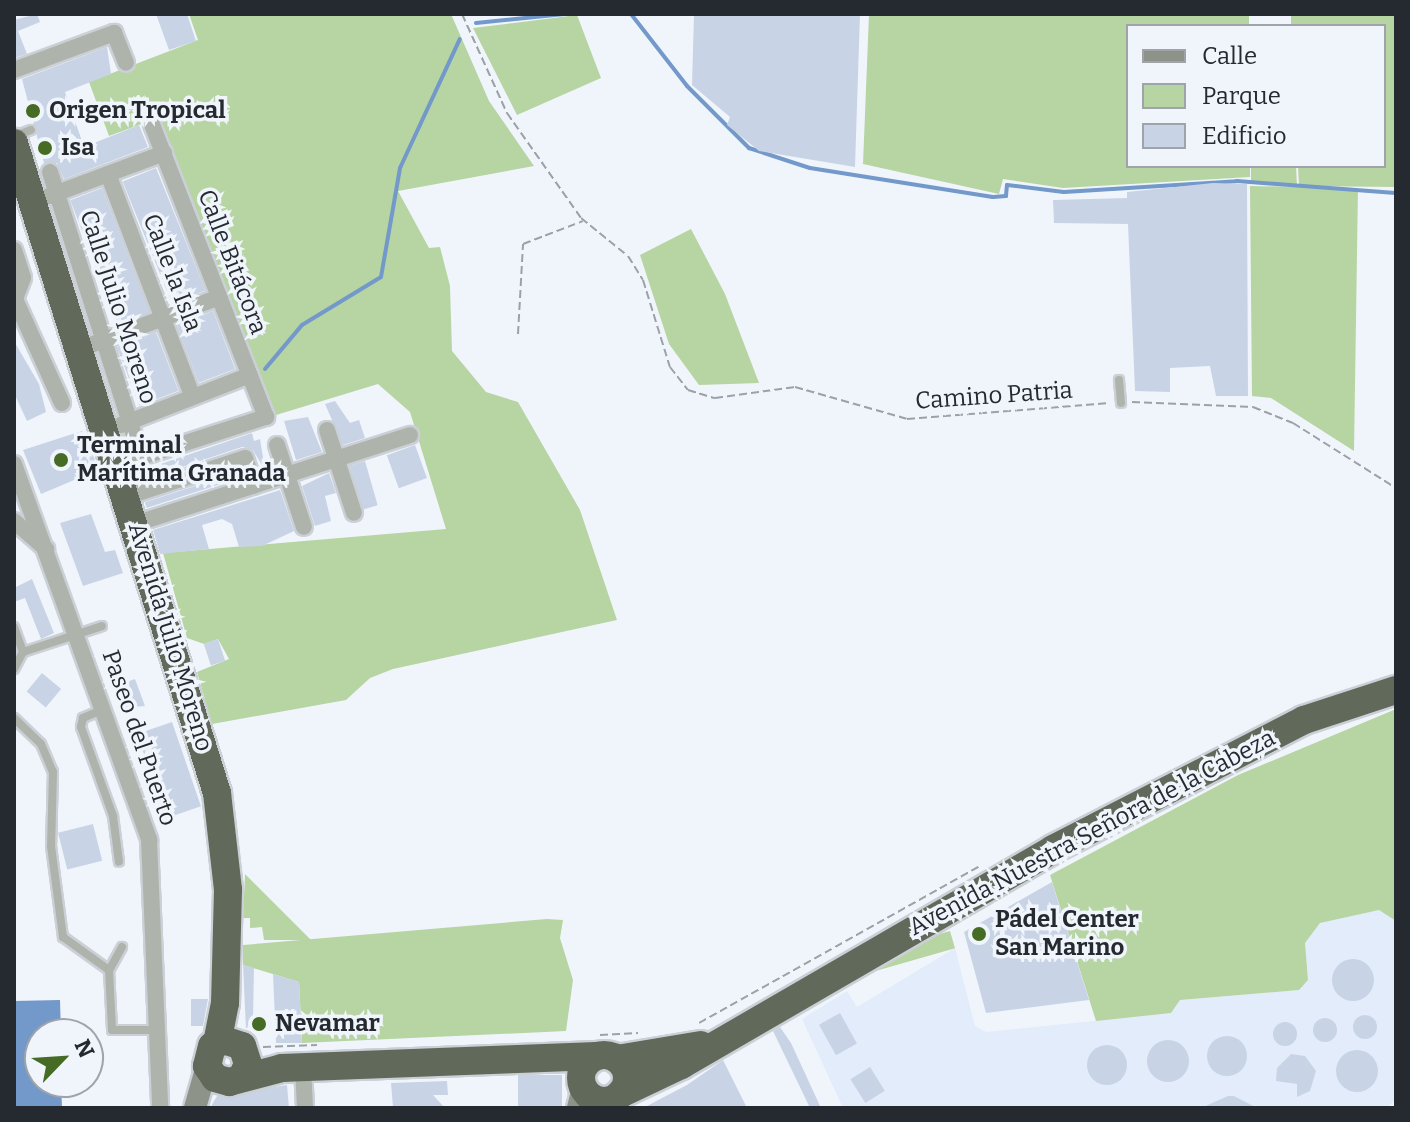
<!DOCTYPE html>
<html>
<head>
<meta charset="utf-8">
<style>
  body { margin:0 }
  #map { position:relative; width:1410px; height:1122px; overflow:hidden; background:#f0f5fc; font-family:Bitter,serif }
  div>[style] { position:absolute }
  .built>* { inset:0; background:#e2ecfa }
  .green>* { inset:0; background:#b7d4a3; transform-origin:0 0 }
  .water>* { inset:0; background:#7398ca }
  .stream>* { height:4px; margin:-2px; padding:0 2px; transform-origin:2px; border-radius:2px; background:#7398ca }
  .building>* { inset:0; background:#c8d4e5; transform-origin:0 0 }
  .round { border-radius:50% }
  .path>* { height:2px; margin-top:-1px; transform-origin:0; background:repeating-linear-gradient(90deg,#9ca1a8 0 8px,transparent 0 12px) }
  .roads { filter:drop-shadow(2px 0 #cbd0d7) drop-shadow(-2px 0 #cbd0d7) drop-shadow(0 2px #cbd0d7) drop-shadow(0 -2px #cbd0d7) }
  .lane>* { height:8px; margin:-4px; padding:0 4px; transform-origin:4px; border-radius:4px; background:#aeb3ab }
  .street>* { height:16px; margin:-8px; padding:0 8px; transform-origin:8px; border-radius:8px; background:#aeb3ab }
  .secondary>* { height:22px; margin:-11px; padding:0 11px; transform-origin:11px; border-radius:11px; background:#8d9388 }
  .highway>* { height:28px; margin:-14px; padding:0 14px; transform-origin:14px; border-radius:14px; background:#60695a }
  .highway>.ring { margin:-14px; padding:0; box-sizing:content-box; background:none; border:28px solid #60695a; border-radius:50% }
  .dots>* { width:22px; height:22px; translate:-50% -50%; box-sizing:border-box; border:4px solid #f0f5fc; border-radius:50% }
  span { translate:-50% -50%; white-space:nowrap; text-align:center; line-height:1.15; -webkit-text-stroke:7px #f0f5fc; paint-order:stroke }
  .poi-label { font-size:24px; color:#252930; font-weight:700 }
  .left { translate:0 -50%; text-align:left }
  .street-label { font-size:24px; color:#252930 }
  .frame { position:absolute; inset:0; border:16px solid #252930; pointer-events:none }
  .legend { position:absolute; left:1126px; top:24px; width:260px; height:144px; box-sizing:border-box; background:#f0f5fc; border:2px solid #9fa3aa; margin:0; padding:10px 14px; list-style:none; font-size:24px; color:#252930 }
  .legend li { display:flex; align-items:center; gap:16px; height:40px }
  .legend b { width:40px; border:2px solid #9fa3aa }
  .north { position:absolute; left:24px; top:1018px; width:80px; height:80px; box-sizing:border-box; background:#f0f5fc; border:2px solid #9fa3aa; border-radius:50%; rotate:65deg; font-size:22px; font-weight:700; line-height:32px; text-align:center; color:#252930 }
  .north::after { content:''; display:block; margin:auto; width:28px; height:36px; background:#466b25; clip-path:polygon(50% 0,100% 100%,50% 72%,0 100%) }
</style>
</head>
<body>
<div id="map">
  <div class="built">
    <i style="clip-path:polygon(1379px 910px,1396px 921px,1396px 1099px,1387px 1108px,843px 1108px,802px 1019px,847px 991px,857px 1007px,955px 948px,975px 1026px,986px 1032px,1171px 1013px,1180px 1000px,1299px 990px,1308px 980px,1305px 943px,1320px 923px)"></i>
  </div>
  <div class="green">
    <i style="clip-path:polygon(189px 14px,451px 14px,489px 101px,534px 166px,398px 191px,429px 248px,440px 247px,450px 286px,452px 351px,486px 392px,518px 402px,580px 510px,617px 620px,393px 669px,370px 678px,346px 700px,212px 724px,197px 672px,229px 659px,218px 639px,204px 644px,187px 638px,163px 553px,446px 529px,410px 412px,378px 384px,276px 415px,155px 119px,109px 136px,89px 82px,198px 40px)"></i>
    <i style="clip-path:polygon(869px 14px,1249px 14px,1249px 26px,1128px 26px,1128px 166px,1250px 166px,1250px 177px,1063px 188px,1003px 179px,999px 194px,863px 164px)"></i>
    <i style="clip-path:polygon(1291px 14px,1396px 14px,1396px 187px,1299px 186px,1298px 166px,1384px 166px,1384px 26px,1291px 26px)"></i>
    <i style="clip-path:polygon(577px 15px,601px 78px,517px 115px,473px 28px)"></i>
    <i style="clip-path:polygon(1251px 166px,1296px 166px,1297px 187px,1251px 182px)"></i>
    <i style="clip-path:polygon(1250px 186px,1358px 188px,1354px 451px,1271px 398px,1252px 396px)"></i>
    <i style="clip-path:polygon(691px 229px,725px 294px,759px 383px,699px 385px,669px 344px,640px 255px)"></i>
    <i style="clip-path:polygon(1396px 709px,1396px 921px,1379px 910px,1320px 923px,1305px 943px,1308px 980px,1299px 990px,1180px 1000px,1171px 1013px,1096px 1021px,1050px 875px,1238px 775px)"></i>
    <i style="clip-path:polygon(245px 874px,311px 940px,264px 940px,262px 927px,250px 928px,250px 918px,243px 918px)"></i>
    <i style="clip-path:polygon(547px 919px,563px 920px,560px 938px,573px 980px,566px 1031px,302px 1043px,299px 982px,243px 965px,243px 945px)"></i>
    <i style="left:950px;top:931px;width:18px;height:119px;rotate:74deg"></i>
  </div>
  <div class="water">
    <i style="clip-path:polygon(60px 1000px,61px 1034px,40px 1034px,40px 1082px,61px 1082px,62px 1108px,14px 1108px,14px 1001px)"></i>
  </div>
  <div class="stream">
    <i style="left:631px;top:14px;width:91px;rotate:52.1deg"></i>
    <i style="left:687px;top:86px;width:88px;rotate:45deg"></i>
    <i style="left:749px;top:148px;width:64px;rotate:18.2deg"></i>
    <i style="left:810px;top:168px;width:185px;rotate:9deg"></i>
    <i style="left:993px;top:197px;width:13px;rotate:-4deg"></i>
    <i style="left:1006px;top:196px;width:11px;rotate:-85deg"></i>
    <i style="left:1007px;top:185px;width:57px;rotate:7deg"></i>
    <i style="left:1064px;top:192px;width:173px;rotate:-3.6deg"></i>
    <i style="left:1237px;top:181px;width:159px;rotate:4.3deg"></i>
    <i style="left:476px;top:23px;width:89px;rotate:-5.8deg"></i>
    <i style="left:265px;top:369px;width:57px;rotate:-49.9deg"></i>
    <i style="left:302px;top:325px;width:92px;rotate:-31.3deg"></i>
    <i style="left:381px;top:277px;width:111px;rotate:-80.1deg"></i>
    <i style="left:400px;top:168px;width:142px;rotate:-65.1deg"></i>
  </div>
  <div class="building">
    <i style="clip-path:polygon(37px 14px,40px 22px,18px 31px,27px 54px,14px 58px,14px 20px)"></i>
    <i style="clip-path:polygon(156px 14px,187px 14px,196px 41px,169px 50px)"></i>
    <i style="clip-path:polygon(694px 14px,860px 14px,855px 167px,759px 151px,727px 125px,730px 117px,692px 85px)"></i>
    <i style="clip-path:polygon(107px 47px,111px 74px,65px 92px,84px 147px,139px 125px,148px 147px,64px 179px,57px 163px,44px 163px,22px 79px)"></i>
    <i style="left:156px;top:168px;width:132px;height:36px;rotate:68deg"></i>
    <i style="clip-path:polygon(1213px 183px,1247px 184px,1248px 396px,1216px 396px,1210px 366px,1170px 368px,1170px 392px,1135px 391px,1128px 224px,1054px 223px,1053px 200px,1127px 198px,1127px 192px)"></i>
    <i style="left:102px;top:188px;width:133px;height:34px;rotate:69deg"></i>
    <i style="left:213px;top:311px;width:62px;height:39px;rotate:69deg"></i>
    <i style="left:156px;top:332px;width:63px;height:42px;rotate:69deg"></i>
    <i style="clip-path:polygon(14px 341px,39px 384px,46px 412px,27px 421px,14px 393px)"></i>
    <i style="clip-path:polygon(335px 401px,350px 423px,359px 420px,365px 438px,343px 445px,325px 404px)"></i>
    <i style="clip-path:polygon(308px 417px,322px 452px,296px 460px,284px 421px)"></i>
    <i style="clip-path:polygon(85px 430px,98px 470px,41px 494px,23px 450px)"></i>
    <i style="clip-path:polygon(252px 433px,254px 441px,260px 439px,265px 470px,253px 450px,242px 447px,140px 481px,137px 472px)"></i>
    <i style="left:415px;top:445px;width:35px;height:30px;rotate:70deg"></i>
    <i style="left:365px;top:461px;width:46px;height:16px;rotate:74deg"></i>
    <i style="left:238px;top:472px;width:6px;height:98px;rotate:72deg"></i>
    <i style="clip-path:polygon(329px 473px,336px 493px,325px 496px,331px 521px,315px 526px,302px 486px)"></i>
    <i style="clip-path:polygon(280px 490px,294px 531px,262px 546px,239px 547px,232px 524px,222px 519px,202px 525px,209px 549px,160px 554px,153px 530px)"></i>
    <i style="clip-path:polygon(91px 514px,105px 552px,115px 550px,123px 573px,83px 586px,60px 523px)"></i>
    <i style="clip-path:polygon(32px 579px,54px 633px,41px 639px,25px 598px,14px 602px,14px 588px)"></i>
    <i style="left:218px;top:639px;width:23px;height:15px;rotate:72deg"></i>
    <i style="clip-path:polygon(121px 668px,126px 682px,135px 679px,145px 706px,122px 708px,109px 673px)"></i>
    <i style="left:42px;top:673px;width:25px;height:24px;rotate:40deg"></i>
    <i style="left:172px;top:722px;width:89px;height:40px;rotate:71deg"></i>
    <i style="left:93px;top:824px;width:38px;height:36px;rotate:76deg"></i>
    <i style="clip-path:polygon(1052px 882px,1089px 1000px,986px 1013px,964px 932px)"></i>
    <i class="round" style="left:1332px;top:959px;width:42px;height:42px"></i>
    <i style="clip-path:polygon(243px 965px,254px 968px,253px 1020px,246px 1029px)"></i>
    <i style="clip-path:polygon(273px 974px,299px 982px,302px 1043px,276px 1043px)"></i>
    <i style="clip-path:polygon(191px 999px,208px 999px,203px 1026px,191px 1026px)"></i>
    <i style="left:840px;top:1013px;width:35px;height:24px;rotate:61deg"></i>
    <i class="round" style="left:1353px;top:1015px;width:24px;height:24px"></i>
    <i class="round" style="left:1313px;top:1018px;width:24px;height:24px"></i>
    <i class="round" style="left:1273px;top:1022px;width:24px;height:24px"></i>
    <i style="clip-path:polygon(780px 1027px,791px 1043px,821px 1108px,810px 1108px,773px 1031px)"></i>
    <i class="round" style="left:1207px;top:1036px;width:40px;height:40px"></i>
    <i class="round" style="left:1147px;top:1040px;width:42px;height:42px"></i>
    <i class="round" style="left:1087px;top:1045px;width:40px;height:40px"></i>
    <i class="round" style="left:1336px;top:1050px;width:42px;height:42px"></i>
    <i style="clip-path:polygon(1291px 1054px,1305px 1056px,1316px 1071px,1310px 1091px,1297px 1097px,1297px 1084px,1276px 1081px,1277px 1068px)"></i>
    <i style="clip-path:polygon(723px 1060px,747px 1108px,643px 1108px,687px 1085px)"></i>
    <i style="left:870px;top:1067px;width:28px;height:23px;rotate:58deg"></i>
    <i style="left:562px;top:1075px;width:33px;height:44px;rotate:90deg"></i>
    <i style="clip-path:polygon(447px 1081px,448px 1095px,433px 1095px,445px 1108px,393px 1108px,391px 1083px)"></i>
    <i style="clip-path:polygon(287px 1085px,289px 1108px,210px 1108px,217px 1096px)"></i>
    <i style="clip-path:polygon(1234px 1096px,1257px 1108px,1201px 1108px,1228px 1096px)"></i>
  </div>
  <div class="path">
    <i style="left:462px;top:14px;width:109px;rotate:65.6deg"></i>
    <i style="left:507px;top:113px;width:128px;rotate:54.8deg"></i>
    <i style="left:581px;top:218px;width:60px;rotate:39deg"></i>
    <i style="left:628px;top:256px;width:28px;rotate:58deg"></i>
    <i style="left:643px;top:280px;width:91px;rotate:72.8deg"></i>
    <i style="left:670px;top:367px;width:29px;rotate:52deg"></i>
    <i style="left:688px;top:390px;width:28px;rotate:17deg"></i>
    <i style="left:715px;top:398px;width:81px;rotate:-7.8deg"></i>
    <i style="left:795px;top:387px;width:116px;rotate:15.9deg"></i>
    <i style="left:907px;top:419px;width:203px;rotate:-4.5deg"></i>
    <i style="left:518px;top:334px;width:90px;rotate:-86.8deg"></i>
    <i style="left:523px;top:244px;width:64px;rotate:-21deg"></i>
    <i style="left:1132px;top:402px;width:121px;rotate:2.4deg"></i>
    <i style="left:1253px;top:407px;width:43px;rotate:21.8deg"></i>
    <i style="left:1293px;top:423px;width:122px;rotate:32.3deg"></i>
    <i style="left:14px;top:951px;width:1px"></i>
    <i style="left:699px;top:1023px;width:322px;rotate:-29.2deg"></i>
    <i style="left:600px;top:1035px;width:38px;rotate:-3deg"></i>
    <i style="left:263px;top:1047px;width:54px;rotate:-2.1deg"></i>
  </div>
  <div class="roads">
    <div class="lane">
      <i style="left:15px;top:136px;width:17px;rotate:-21deg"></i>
      <i style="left:1119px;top:380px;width:23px;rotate:85deg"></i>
      <i style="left:14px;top:627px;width:27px;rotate:70deg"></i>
      <i style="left:23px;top:652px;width:83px;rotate:-18.2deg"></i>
      <i style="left:14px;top:669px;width:19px;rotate:-62deg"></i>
      <i style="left:104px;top:709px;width:23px;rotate:157deg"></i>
      <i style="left:83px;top:718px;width:9px;rotate:103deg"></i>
      <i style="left:81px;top:727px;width:95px;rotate:70.2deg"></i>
      <i style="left:113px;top:816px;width:46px;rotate:82.6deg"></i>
      <i style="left:14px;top:718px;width:37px;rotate:44deg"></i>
      <i style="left:41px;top:744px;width:30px;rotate:67deg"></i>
      <i style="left:53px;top:772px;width:74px;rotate:91.5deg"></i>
      <i style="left:51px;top:846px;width:92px;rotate:82.5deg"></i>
      <i style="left:63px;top:937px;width:57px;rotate:35.7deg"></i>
      <i style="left:122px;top:947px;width:26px;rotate:119deg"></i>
      <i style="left:109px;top:970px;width:60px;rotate:87.1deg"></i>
      <i style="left:112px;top:1030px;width:42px"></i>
    </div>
    <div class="street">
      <i style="left:14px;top:70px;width:107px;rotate:-20.3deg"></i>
      <i style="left:114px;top:33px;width:32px;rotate:68deg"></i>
      <i style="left:50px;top:172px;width:299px;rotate:72.3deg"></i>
      <i style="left:108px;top:174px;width:231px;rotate:69.2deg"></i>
      <i style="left:49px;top:196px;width:123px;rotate:-20.5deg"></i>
      <i style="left:14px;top:250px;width:29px;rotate:72deg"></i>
      <i style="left:23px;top:278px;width:22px;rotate:111deg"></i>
      <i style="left:15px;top:299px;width:114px;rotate:65.7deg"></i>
      <i style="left:80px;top:349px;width:149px;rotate:-20.4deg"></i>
      <i style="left:121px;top:425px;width:138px;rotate:-21.2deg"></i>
      <i style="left:327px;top:430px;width:87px;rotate:72deg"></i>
      <i style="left:277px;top:445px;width:86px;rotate:71.8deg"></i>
      <i style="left:14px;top:464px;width:400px;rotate:70.2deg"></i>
      <i style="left:149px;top:840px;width:268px;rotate:87.6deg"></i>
      <i style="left:117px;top:465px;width:157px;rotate:-17.9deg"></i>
      <i style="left:266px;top:417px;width:314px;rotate:-111.3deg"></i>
      <i style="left:126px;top:497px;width:125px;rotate:-18.1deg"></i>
      <i style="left:245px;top:458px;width:29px;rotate:72deg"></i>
      <i style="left:14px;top:521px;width:43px;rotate:41.2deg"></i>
      <i style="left:135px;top:524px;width:289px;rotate:-17.9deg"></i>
      <i style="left:303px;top:1067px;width:41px;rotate:87.2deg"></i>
    </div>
    <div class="secondary">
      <i style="left:195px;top:1108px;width:44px;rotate:-74.1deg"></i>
      <i style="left:578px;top:1108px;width:21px;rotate:-76deg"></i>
      <i style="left:603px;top:1108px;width:8px;rotate:-60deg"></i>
    </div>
    <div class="highway">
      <i style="left:14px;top:143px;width:681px;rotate:72.66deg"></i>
      <i style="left:217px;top:793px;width:98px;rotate:83.5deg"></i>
      <i style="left:228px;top:890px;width:113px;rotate:91.5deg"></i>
      <i style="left:225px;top:1003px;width:41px;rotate:101.3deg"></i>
      <i class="ring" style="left:581px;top:1055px;width:18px;height:18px"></i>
      <i style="left:617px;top:1059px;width:85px;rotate:-9.5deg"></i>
      <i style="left:242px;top:1077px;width:14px;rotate:-65deg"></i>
      <i style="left:248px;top:1064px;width:19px;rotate:-108deg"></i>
      <i style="left:242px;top:1046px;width:19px;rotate:-162deg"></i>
      <i style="left:224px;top:1040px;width:13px;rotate:153deg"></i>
      <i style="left:212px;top:1046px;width:21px;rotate:104deg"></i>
      <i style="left:207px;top:1066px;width:14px;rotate:56deg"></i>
      <i style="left:215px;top:1078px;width:15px;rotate:16deg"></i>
      <i style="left:229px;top:1082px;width:55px;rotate:-14.8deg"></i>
      <i style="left:282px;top:1068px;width:314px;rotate:-2.2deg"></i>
      <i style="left:620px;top:1094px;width:68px;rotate:-25.4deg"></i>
      <i style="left:681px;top:1065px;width:430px;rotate:-30.1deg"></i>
      <i style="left:1053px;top:849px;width:282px;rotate:-27.2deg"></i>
      <i style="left:1304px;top:720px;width:97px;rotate:-18.1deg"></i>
    </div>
  </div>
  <div class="dots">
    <i style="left:33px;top:111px;background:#466b25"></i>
    <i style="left:45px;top:148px;background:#466b25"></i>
    <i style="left:61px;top:460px;background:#466b25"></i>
    <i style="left:979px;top:934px;background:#466b25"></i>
    <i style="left:259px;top:1024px;background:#466b25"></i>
  </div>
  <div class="poi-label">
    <span class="left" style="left:49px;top:111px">Origen Tropical</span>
    <span class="left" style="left:61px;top:148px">Isa</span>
    <span class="left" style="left:77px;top:460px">Terminal<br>Marítima Granada</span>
    <span class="left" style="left:995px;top:934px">Pádel Center<br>San Marino</span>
    <span class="left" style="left:275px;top:1024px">Nevamar</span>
  </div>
  <div class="street-label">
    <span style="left:232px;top:262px;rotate:69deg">Calle Bitácora</span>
    <span style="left:172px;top:273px;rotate:69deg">Calle la Isla</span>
    <span style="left:118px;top:307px;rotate:72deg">Calle Julio Moreno</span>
    <span style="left:994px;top:396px;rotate:-4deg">Camino Patria</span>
    <span style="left:170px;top:637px;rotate:73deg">Avenida Julio Moreno</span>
    <span style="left:139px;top:738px;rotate:71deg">Paseo del Puerto</span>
    <span style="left:1092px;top:833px;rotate:-28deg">Avenida Nuestra Señora de la Cabeza</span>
  </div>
  <div class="frame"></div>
  <ul class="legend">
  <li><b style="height:10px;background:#8d9388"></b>Calle</li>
  <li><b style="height:22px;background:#b7d4a3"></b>Parque</li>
  <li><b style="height:22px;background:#c8d4e5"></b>Edificio</li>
  </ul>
  <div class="north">N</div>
</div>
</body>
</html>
